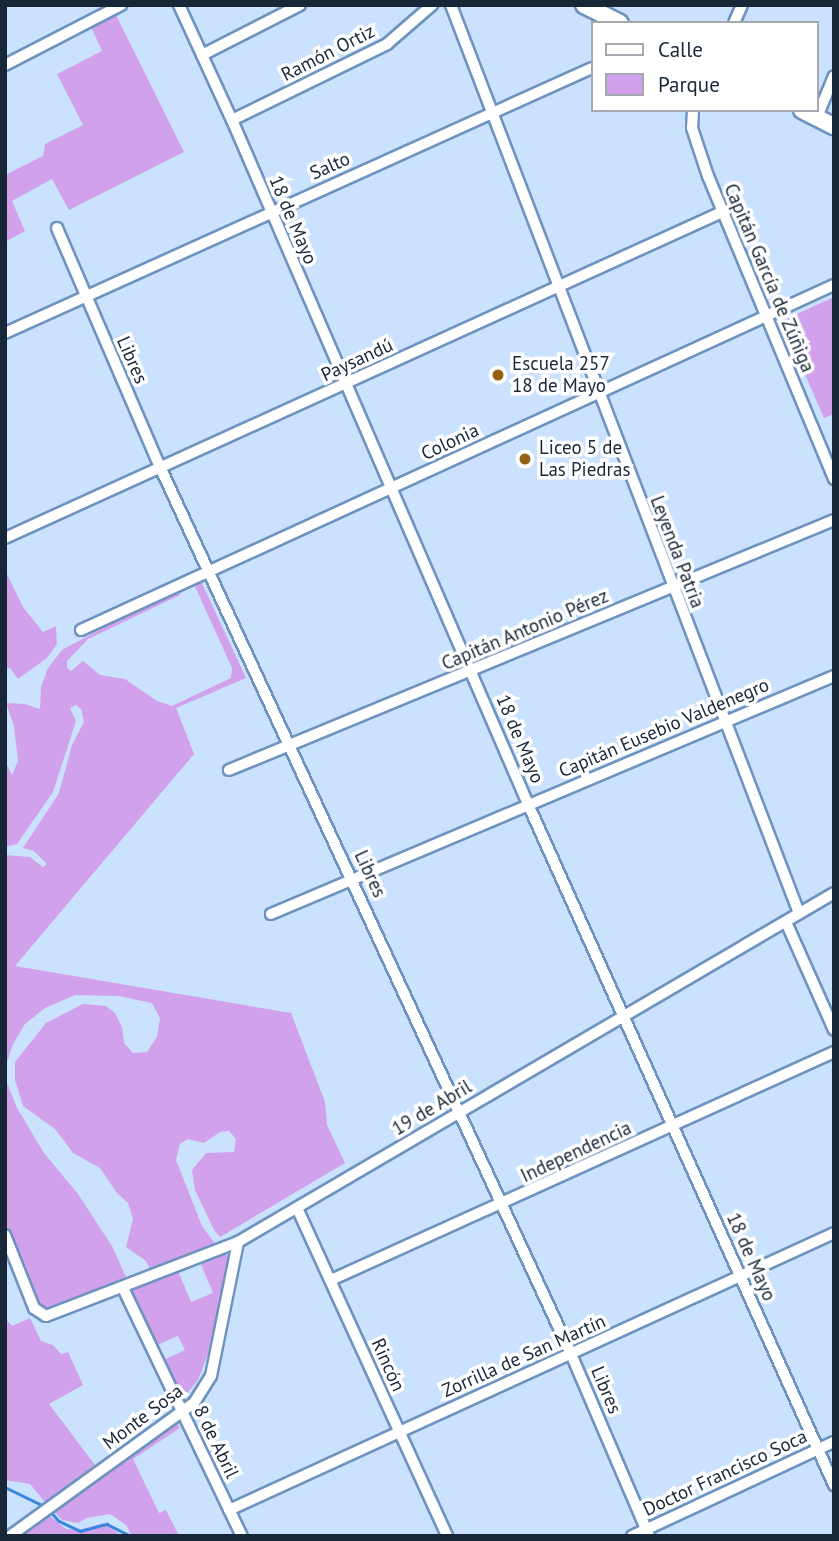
<!DOCTYPE html>
<html>
<head>
<meta charset="utf-8">
<style>
  body { margin:0 }
  #map { position:relative; width:839px; height:1541px; overflow:hidden; background:#cbe2ff; font-family:"PT Sans",sans-serif }
  div>[style] { position:absolute }
  .green>* { inset:0; background:#d1a1ec }
  .stream>* { height:2.5px; margin:-1.25px; padding:0 1.25px; transform-origin:1.25px; border-radius:1.25px; background:#3887de }
  .roads { filter:drop-shadow(2px 0 #6e93be) drop-shadow(-2px 0 #6e93be) drop-shadow(0 2px #6e93be) drop-shadow(0 -2px #6e93be) }
  .street>* { height:10px; margin:-5px; padding:0 5px; transform-origin:5px; border-radius:5px; background:#fff }
  .secondary>* { height:16px; margin:-8px; padding:0 8px; transform-origin:8px; border-radius:8px; background:#fff }
  .dots>* { width:19px; height:19px; translate:-50% -50%; box-sizing:border-box; border:4px solid #fff; border-radius:50% }
  span { translate:-50% -50%; white-space:nowrap; text-align:center; line-height:1.15; -webkit-text-stroke:7px #fff; paint-order:stroke }
  .street-label { font-size:19px; color:#182738 }
  .poi-label { font-size:19px; color:#182738 }
  .left { translate:0 -50%; text-align:left }
  .frame { position:absolute; inset:0; border:7px solid #182738; pointer-events:none }
  .legend { position:absolute; left:591px; top:21px; width:228px; height:91px; box-sizing:border-box; background:#fff; border:2px solid #a3a9af; margin:0; padding:9px 12px; list-style:none; font-size:21px; color:#182738 }
  .legend li { display:flex; align-items:center; gap:14px; height:35px }
  .legend b { width:35px; border:2px solid #a3a9af }
</style>
</head>
<body>
<div id="map">
  <div class="green">
    <i style="clip-path:polygon(116px 15px,184px 152px,69px 210px,52px 179px,12px 201px,25px 231px,5px 242px,5px 175px,43px 156px,45px 144px,83px 125px,57px 74px,102px 51px,91px 27px)"></i>
    <i style="clip-path:polygon(834px 297px,834px 414px,824px 418px,782px 321px)"></i>
    <i style="clip-path:polygon(5px 570px,23px 607px,43px 632px,56px 626px,57px 644px,47px 658px,18px 679px,10px 668px,5px 669px)"></i>
    <i style="clip-path:polygon(200px 579px,246px 678px,176px 708px,194px 754px,15px 966px,291px 1013px,325px 1102px,327px 1125px,345px 1163px,220px 1237px,214px 1230px,195px 1190px,192px 1170px,206px 1153px,234px 1152px,236px 1139px,229px 1131px,220px 1132px,204px 1143px,188px 1139px,180px 1144px,176px 1160px,202px 1226px,216px 1245px,207px 1253px,151px 1271px,146px 1261px,126px 1247px,133px 1219px,128px 1203px,117px 1193px,100px 1168px,73px 1153px,55px 1129px,23px 1106px,15px 1080px,15px 1062px,46px 1023px,83px 1004px,106px 1006px,115px 1013px,122px 1027px,124px 1043px,133px 1053px,147px 1052px,157px 1037px,160px 1018px,152px 1003px,119px 996px,75px 995px,45px 1008px,25px 1024px,13px 1044px,7px 1062px,7px 1083px,17px 1108px,44px 1153px,78px 1194px,112px 1246px,126px 1277px,123px 1284px,44px 1310px,35px 1308px,5px 1248px,5px 855px,30px 857px,43px 867px,47px 864px,34px 851px,23px 848px,59px 793px,72px 745px,84px 722px,81px 709px,76px 705px,70px 708px,76px 721px,53px 792px,17px 844px,5px 847px,5px 761px,12px 775px,18px 761px,14px 726px,6px 703px,25px 704px,40px 709px,41px 687px,48px 668px,62px 650px,178px 588px,180px 595px,88px 639px,67px 661px,67px 668px,71px 671px,83px 661px,100px 675px,125px 679px,157px 701px,172px 706px,231px 678px,232px 668px,193px 582px)"></i>
    <i style="clip-path:polygon(222px 1253px,230px 1256px,207px 1357px,198px 1380px,178px 1404px,157px 1363px,185px 1350px,178px 1336px,150px 1348px,127px 1297px,131px 1290px,178px 1271px,191px 1302px,213px 1293px,200px 1262px)"></i>
    <i style="clip-path:polygon(5px 1318px,12px 1326px,30px 1318px,41px 1341px,53px 1345px,61px 1354px,68px 1352px,83px 1385px,49px 1404px,95px 1465px,45px 1502px,30px 1484px,5px 1480px)"></i>
    <i style="clip-path:polygon(176px 1422px,180px 1428px,133px 1459px,159px 1513px,166px 1510px,179px 1536px,132px 1536px,126px 1525px,110px 1514px,87px 1518px,78px 1523px,62px 1520px,51px 1508px)"></i>
    <i style="clip-path:polygon(46px 1513px,66px 1529px,79px 1530px,104px 1523px,122px 1536px,22px 1536px,21px 1533px)"></i>
  </div>
  <div class="stream">
    <i style="left:5px;top:1487px;width:46px;rotate:26deg"></i>
    <i style="left:51px;top:1512px;width:12px;rotate:48deg"></i>
    <i style="left:59px;top:1521px;width:23px;rotate:25deg"></i>
    <i style="left:80px;top:1531px;width:28px;rotate:-15deg"></i>
    <i style="left:107px;top:1524px;width:27px;rotate:27deg"></i>
  </div>
  <div class="roads">
    <div class="street">
      <i style="left:179px;top:5px;width:127px;rotate:65.3deg"></i>
      <i style="left:232px;top:120px;width:745px;rotate:66.6deg"></i>
      <i style="left:528px;top:804px;width:747px;rotate:65.8deg"></i>
      <i style="left:451px;top:5px;width:972px;rotate:69.03deg"></i>
      <i style="left:734px;top:23px;width:20px;rotate:-66deg"></i>
      <i style="left:202px;top:55px;width:110px;rotate:-27deg"></i>
      <i style="left:5px;top:65px;width:131px;rotate:-27.3deg"></i>
      <i style="left:693px;top:110px;width:18px;rotate:93deg"></i>
      <i style="left:692px;top:128px;width:51px;rotate:71.6deg"></i>
      <i style="left:708px;top:176px;width:328px;rotate:67.4deg"></i>
      <i style="left:817px;top:117px;width:44px;rotate:-67.5deg"></i>
      <i style="left:232px;top:120px;width:173px;rotate:-26.1deg"></i>
      <i style="left:387px;top:44px;width:60px;rotate:-40.9deg"></i>
      <i style="left:57px;top:228px;width:262px;rotate:66.7deg"></i>
      <i style="left:161px;top:469px;width:975px;rotate:65.14deg"></i>
      <i style="left:571px;top:1354px;width:198px;rotate:66.8deg"></i>
      <i style="left:5px;top:333px;width:644px;rotate:-24.3deg"></i>
      <i style="left:5px;top:538px;width:788px;rotate:-24.45deg"></i>
      <i style="left:81px;top:630px;width:828px;rotate:-24.62deg"></i>
      <i style="left:229px;top:770px;width:655px;rotate:-22.45deg"></i>
      <i style="left:271px;top:914px;width:611px;rotate:-22.92deg"></i>
      <i style="left:786px;top:922px;width:118px;rotate:66deg"></i>
      <i style="left:297px;top:1208px;width:361px;rotate:65.4deg"></i>
      <i style="left:5px;top:1235px;width:79px;rotate:68.3deg"></i>
      <i style="left:34px;top:1308px;width:14px;rotate:34deg"></i>
      <i style="left:46px;top:1316px;width:206px;rotate:-21.1deg"></i>
      <i style="left:238px;top:1242px;width:691px;rotate:-30.35deg"></i>
      <i style="left:331px;top:1280px;width:552px;rotate:-24.38deg"></i>
      <i style="left:123px;top:1288px;width:275px;rotate:64.4deg"></i>
      <i style="left:229px;top:1510px;width:665px;rotate:-24.6deg"></i>
      <i style="left:10px;top:1536px;width:227px;rotate:-35.9deg"></i>
      <i style="left:194px;top:1403px;width:32px;rotate:-58deg"></i>
      <i style="left:211px;top:1376px;width:137px;rotate:-78.6deg"></i>
      <i style="left:632px;top:1536px;width:223px;rotate:-25deg"></i>
    </div>
    <div class="secondary">
      <i style="left:584px;top:5px;width:40px;rotate:26.6deg"></i>
      <i style="left:802px;top:110px;width:36px;rotate:27deg"></i>
    </div>
  </div>
  <div class="dots">
    <i style="left:498px;top:375px;background:#936212"></i>
    <i style="left:525px;top:459px;background:#936212"></i>
  </div>
  <div class="street-label">
    <span style="left:328px;top:53px;rotate:-27deg">Ramón Ortiz</span>
    <span style="left:330px;top:166px;rotate:-24deg">Salto</span>
    <span style="left:293px;top:220px;rotate:67deg">18 de Mayo</span>
    <span style="left:769px;top:278px;rotate:67deg">Capitán García de Zúñiga</span>
    <span style="left:132px;top:360px;rotate:66deg">Libres</span>
    <span style="left:357px;top:360px;rotate:-25deg">Paysandú</span>
    <span style="left:450px;top:442px;rotate:-25deg">Colonia</span>
    <span style="left:677px;top:552px;rotate:69deg">Leyenda Patria</span>
    <span style="left:525px;top:630px;rotate:-23deg">Capitán Antonio Pérez</span>
    <span style="left:664px;top:728px;rotate:-23deg">Capitán Eusebio Valdenegro</span>
    <span style="left:520px;top:739px;rotate:67deg">18 de Mayo</span>
    <span style="left:370px;top:874px;rotate:65deg">Libres</span>
    <span style="left:432px;top:1108px;rotate:-31deg">19 de Abril</span>
    <span style="left:576px;top:1152px;rotate:-25deg">Independencia</span>
    <span style="left:751px;top:1257px;rotate:66deg">18 de Mayo</span>
    <span style="left:524px;top:1356px;rotate:-24deg">Zorrilla de San Martín</span>
    <span style="left:388px;top:1365px;rotate:66deg">Rincón</span>
    <span style="left:606px;top:1390px;rotate:67deg">Libres</span>
    <span style="left:143px;top:1417px;rotate:-37deg">Monte Sosa</span>
    <span style="left:216px;top:1442px;rotate:64deg">8 de Abril</span>
    <span style="left:725px;top:1473px;rotate:-25deg">Doctor Francisco Soca</span>
  </div>
  <div class="poi-label">
    <span class="left" style="left:512px;top:375px">Escuela 257<br>18 de Mayo</span>
    <span class="left" style="left:539px;top:459px">Liceo 5 de<br>Las Piedras</span>
  </div>
  <div class="frame"></div>
  <ul class="legend">
  <li><b style="height:9px;background:#fff"></b>Calle</li>
  <li><b style="height:19px;background:#d1a1ec"></b>Parque</li>
  </ul>
</div>
</body>
</html>
